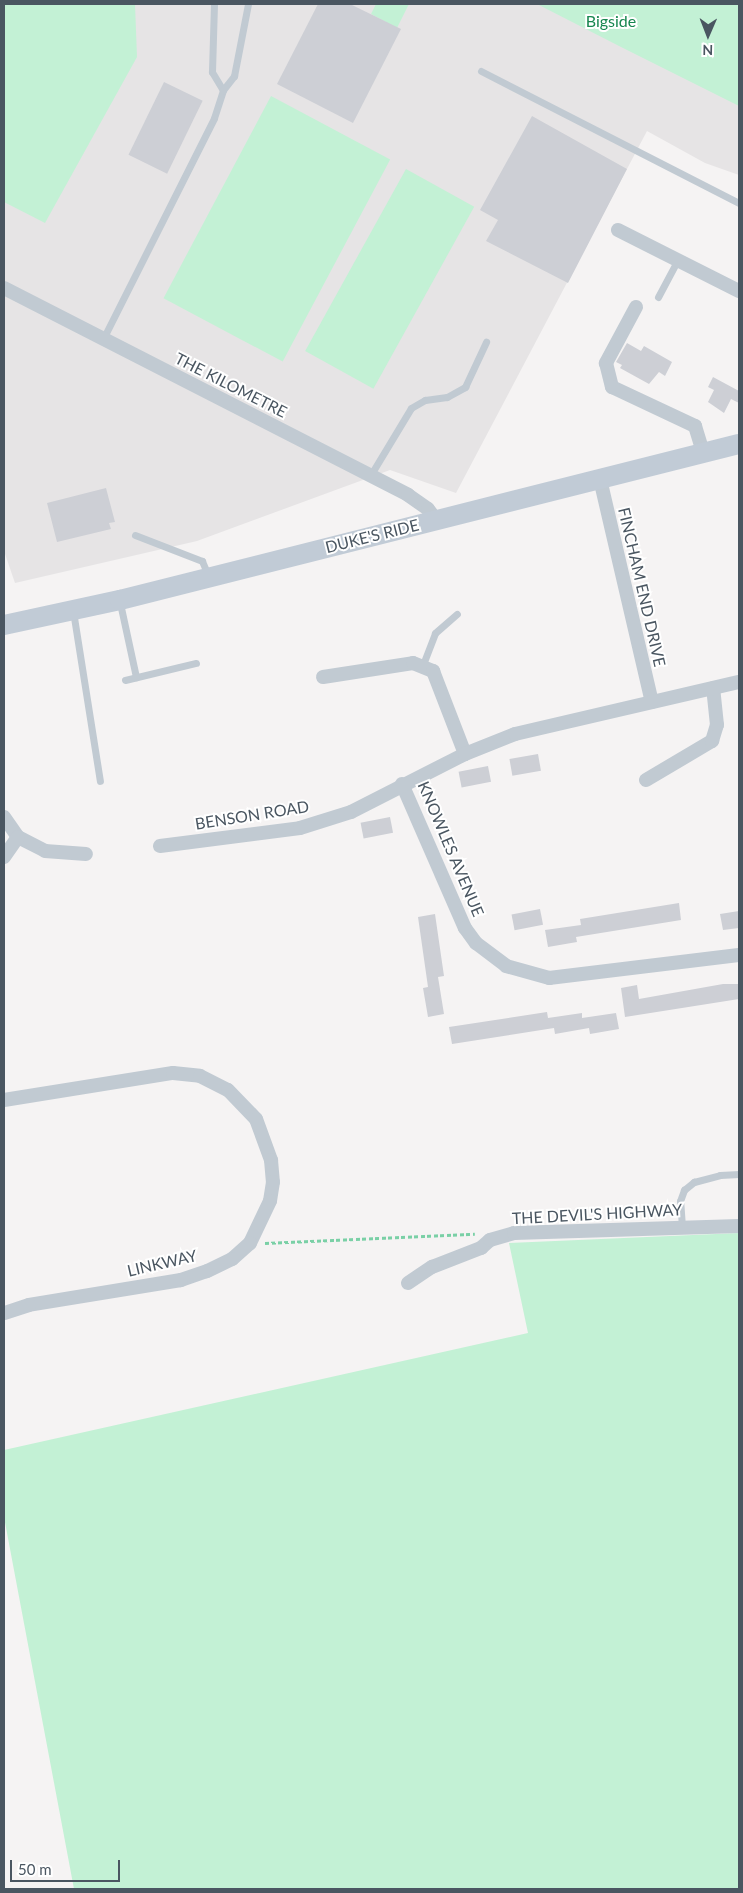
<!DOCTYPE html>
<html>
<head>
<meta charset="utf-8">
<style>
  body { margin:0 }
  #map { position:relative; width:743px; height:1893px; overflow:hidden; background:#f5f3f3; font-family:Lato,sans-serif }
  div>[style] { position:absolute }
  .education>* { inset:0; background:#e6e4e5 }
  .green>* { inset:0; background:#c3f1d5; transform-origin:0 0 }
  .building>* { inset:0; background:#cdcfd5; transform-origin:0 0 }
  .path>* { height:2.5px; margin-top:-1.25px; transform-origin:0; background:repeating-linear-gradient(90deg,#7ad0a6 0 4px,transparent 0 6.5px) }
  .lane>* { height:7px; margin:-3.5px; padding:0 3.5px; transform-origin:3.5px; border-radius:3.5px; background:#c1cad2 }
  .street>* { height:14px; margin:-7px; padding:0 7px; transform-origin:7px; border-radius:7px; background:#c1cad2 }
  .secondary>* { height:20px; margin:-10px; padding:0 10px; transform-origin:10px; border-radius:10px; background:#c1cbd6 }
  span { translate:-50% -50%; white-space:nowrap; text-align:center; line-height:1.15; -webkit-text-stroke:4px #fff; paint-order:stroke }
  .park-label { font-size:16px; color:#17864f }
  .street-label { font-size:16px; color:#4a5661 }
  .frame { position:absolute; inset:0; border:5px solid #4a5661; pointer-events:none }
  .north { position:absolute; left:683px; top:10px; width:50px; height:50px; -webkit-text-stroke:4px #fff; paint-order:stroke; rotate:181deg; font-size:14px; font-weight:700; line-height:20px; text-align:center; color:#4a5661 }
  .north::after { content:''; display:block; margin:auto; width:18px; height:22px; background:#4a5661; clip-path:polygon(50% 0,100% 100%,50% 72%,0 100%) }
  .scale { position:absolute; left:10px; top:1860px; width:110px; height:22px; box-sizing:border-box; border:2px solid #4a5661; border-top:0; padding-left:6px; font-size:15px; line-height:18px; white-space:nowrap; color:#4a5661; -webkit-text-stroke:4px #fff; paint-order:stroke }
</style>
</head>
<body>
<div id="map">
  <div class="education">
    <i style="clip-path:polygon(4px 4px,739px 4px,739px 175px,705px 163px,647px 131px,456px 493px,390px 470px,197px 541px,15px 583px,4px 551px)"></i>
  </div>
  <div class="green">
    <i style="clip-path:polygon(4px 4px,135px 4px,137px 57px,45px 223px,4px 202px)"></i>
    <i style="clip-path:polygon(376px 4px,409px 4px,397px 28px,371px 14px)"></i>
    <i style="clip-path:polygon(537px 4px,739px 4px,739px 106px,619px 46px)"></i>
    <i style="left:271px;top:96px;width:135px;height:229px;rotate:28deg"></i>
    <i style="left:406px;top:169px;width:78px;height:208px;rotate:29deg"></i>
    <i style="clip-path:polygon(739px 1233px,739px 1889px,74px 1889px,4px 1517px,4px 1450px,528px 1333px,509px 1243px)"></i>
  </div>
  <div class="building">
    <i style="clip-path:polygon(318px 4px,350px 4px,401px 29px,353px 123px,277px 84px)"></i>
    <i style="left:164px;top:82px;width:43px;height:81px;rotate:26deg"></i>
    <i style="clip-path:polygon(532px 116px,627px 169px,568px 283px,486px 241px,498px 220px,480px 210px)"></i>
    <i style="clip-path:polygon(627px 343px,641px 351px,644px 346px,672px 362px,665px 376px,659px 372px,649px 384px,620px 368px,622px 365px,616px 362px)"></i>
    <i style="clip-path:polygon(713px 377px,739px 391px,739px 403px,731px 399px,724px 413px,708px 402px,714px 390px,708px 387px)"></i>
    <i style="clip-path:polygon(106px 488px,115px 522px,109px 523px,111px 529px,57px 542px,47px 503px)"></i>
    <i style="left:538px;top:754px;width:17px;height:29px;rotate:80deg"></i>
    <i style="left:488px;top:766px;width:16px;height:30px;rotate:79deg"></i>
    <i style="left:390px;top:817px;width:16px;height:30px;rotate:79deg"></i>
    <i style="clip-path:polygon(679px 903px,681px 920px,576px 937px,577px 942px,548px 947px,545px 930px,581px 925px,580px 919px)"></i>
    <i style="left:540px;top:909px;width:16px;height:29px;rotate:79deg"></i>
    <i style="clip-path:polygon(739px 911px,739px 928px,723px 930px,720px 914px)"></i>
    <i style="clip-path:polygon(435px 914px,444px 976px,438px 977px,444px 1014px,428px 1017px,423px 988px,428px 987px,418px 917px)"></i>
    <i style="clip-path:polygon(723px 984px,739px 984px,739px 999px,625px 1017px,621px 988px,637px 985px,639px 999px)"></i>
    <i style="clip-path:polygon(547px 1012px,548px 1018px,582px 1013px,582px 1018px,616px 1013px,619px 1029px,590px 1034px,589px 1028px,555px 1034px,554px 1028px,452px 1044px,449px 1027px)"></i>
  </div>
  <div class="path">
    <i style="left:265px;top:1243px;width:210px;rotate:-2.5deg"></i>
  </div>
  <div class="lane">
    <i style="left:214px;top:4px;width:68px;rotate:91.7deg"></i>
    <i style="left:212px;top:72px;width:21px;rotate:59deg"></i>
    <i style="left:481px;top:71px;width:290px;rotate:27.1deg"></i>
    <i style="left:658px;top:297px;width:40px;rotate:-62deg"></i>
    <i style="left:103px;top:339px;width:247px;rotate:-63.3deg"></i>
    <i style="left:214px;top:118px;width:29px;rotate:-72deg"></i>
    <i style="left:223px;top:90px;width:18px;rotate:-52deg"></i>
    <i style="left:234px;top:76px;width:73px;rotate:-79deg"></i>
    <i style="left:370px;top:476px;width:79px;rotate:-58.9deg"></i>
    <i style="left:411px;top:408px;width:16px;rotate:-30deg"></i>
    <i style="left:425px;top:400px;width:22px;rotate:-8deg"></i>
    <i style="left:447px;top:397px;width:21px;rotate:-29deg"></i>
    <i style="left:465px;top:387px;width:50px;rotate:-65deg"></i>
    <i style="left:135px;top:535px;width:72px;rotate:21.2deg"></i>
    <i style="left:202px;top:561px;width:15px;rotate:67deg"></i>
    <i style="left:120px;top:603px;width:76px;rotate:77.8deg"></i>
    <i style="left:73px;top:611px;width:172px;rotate:81deg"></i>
    <i style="left:422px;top:667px;width:36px;rotate:-69deg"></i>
    <i style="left:435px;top:633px;width:29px;rotate:-41deg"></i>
    <i style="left:125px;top:680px;width:73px;rotate:-13.5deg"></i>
    <i style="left:682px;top:1227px;width:26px;rotate:-94deg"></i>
    <i style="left:680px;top:1201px;width:12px;rotate:-70deg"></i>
    <i style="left:684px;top:1190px;width:13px;rotate:-39deg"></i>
    <i style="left:694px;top:1182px;width:27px;rotate:-15deg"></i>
    <i style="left:720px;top:1175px;width:19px;rotate:-3deg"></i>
  </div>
  <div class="street">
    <i style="left:618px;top:230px;width:136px;rotate:26.8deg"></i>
    <i style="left:4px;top:288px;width:454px;rotate:27.1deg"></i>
    <i style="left:408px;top:495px;width:24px;rotate:35deg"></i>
    <i style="left:428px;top:509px;width:14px;rotate:54deg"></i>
    <i style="left:636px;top:307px;width:64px;rotate:118.2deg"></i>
    <i style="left:606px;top:363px;width:25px;rotate:76deg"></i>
    <i style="left:612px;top:387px;width:92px;rotate:25.2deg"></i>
    <i style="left:695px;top:426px;width:27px;rotate:73deg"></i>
    <i style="left:600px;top:479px;width:229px;rotate:76.9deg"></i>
    <i style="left:323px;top:677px;width:91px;rotate:-8.8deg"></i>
    <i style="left:413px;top:663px;width:22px;rotate:22deg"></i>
    <i style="left:433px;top:671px;width:89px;rotate:68.9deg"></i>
    <i style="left:646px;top:780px;width:77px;rotate:-30.6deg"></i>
    <i style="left:712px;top:741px;width:17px;rotate:-73deg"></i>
    <i style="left:717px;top:725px;width:37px;rotate:-96deg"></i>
    <i style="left:402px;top:784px;width:157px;rotate:66.4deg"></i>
    <i style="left:465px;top:928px;width:19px;rotate:54deg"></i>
    <i style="left:476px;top:943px;width:38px;rotate:37deg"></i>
    <i style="left:506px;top:966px;width:45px;rotate:15.6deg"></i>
    <i style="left:549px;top:978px;width:191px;rotate:-6.9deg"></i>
    <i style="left:4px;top:817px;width:24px;rotate:55deg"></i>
    <i style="left:18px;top:837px;width:30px;rotate:27deg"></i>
    <i style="left:45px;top:851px;width:41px;rotate:4.2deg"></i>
    <i style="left:160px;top:846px;width:141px;rotate:-7.3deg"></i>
    <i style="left:300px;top:828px;width:53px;rotate:-17.4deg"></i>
    <i style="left:351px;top:812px;width:128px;rotate:-27deg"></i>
    <i style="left:465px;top:754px;width:54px;rotate:-21.8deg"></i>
    <i style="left:515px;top:734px;width:230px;rotate:-13.1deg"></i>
    <i style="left:4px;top:857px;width:24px;rotate:-55deg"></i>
    <i style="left:4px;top:1100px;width:171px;rotate:-9.1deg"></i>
    <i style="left:173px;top:1073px;width:27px;rotate:6deg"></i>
    <i style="left:200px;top:1076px;width:31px;rotate:27deg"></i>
    <i style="left:228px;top:1090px;width:40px;rotate:46deg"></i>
    <i style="left:256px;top:1119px;width:44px;rotate:69.9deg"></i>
    <i style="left:271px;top:1160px;width:22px;rotate:85deg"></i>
    <i style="left:273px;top:1182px;width:19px;rotate:99deg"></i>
    <i style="left:270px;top:1201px;width:47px;rotate:115.5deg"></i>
    <i style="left:250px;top:1243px;width:24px;rotate:138deg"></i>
    <i style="left:232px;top:1259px;width:28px;rotate:154deg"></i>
    <i style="left:207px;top:1271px;width:28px;rotate:161deg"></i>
    <i style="left:181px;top:1280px;width:154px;rotate:170.7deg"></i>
    <i style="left:29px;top:1305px;width:26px;rotate:162deg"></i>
    <i style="left:408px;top:1283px;width:29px;rotate:-34deg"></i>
    <i style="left:432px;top:1267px;width:53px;rotate:-21.2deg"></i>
    <i style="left:481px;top:1248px;width:12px;rotate:-42deg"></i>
    <i style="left:490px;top:1240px;width:25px;rotate:-16deg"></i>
    <i style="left:514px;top:1233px;width:225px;rotate:-1.8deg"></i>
  </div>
  <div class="secondary">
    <i style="left:4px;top:625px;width:119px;rotate:-12.2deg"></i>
    <i style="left:120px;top:600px;width:638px;rotate:-14.15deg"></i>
  </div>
  <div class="park-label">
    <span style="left:611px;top:21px">Bigside</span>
  </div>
  <div class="street-label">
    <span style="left:231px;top:385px;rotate:27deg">THE KILOMETRE</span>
    <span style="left:372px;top:536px;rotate:-14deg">DUKE'S RIDE</span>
    <span style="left:642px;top:587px;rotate:77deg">FINCHAM END DRIVE</span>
    <span style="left:252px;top:815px;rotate:-9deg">BENSON ROAD</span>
    <span style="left:451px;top:849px;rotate:67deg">KNOWLES AVENUE</span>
    <span style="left:597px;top:1214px;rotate:-3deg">THE DEVIL'S HIGHWAY</span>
    <span style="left:162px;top:1263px;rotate:-13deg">LINKWAY</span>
  </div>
  <div class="frame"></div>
  <div class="north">N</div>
  <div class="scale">50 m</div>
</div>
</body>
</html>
